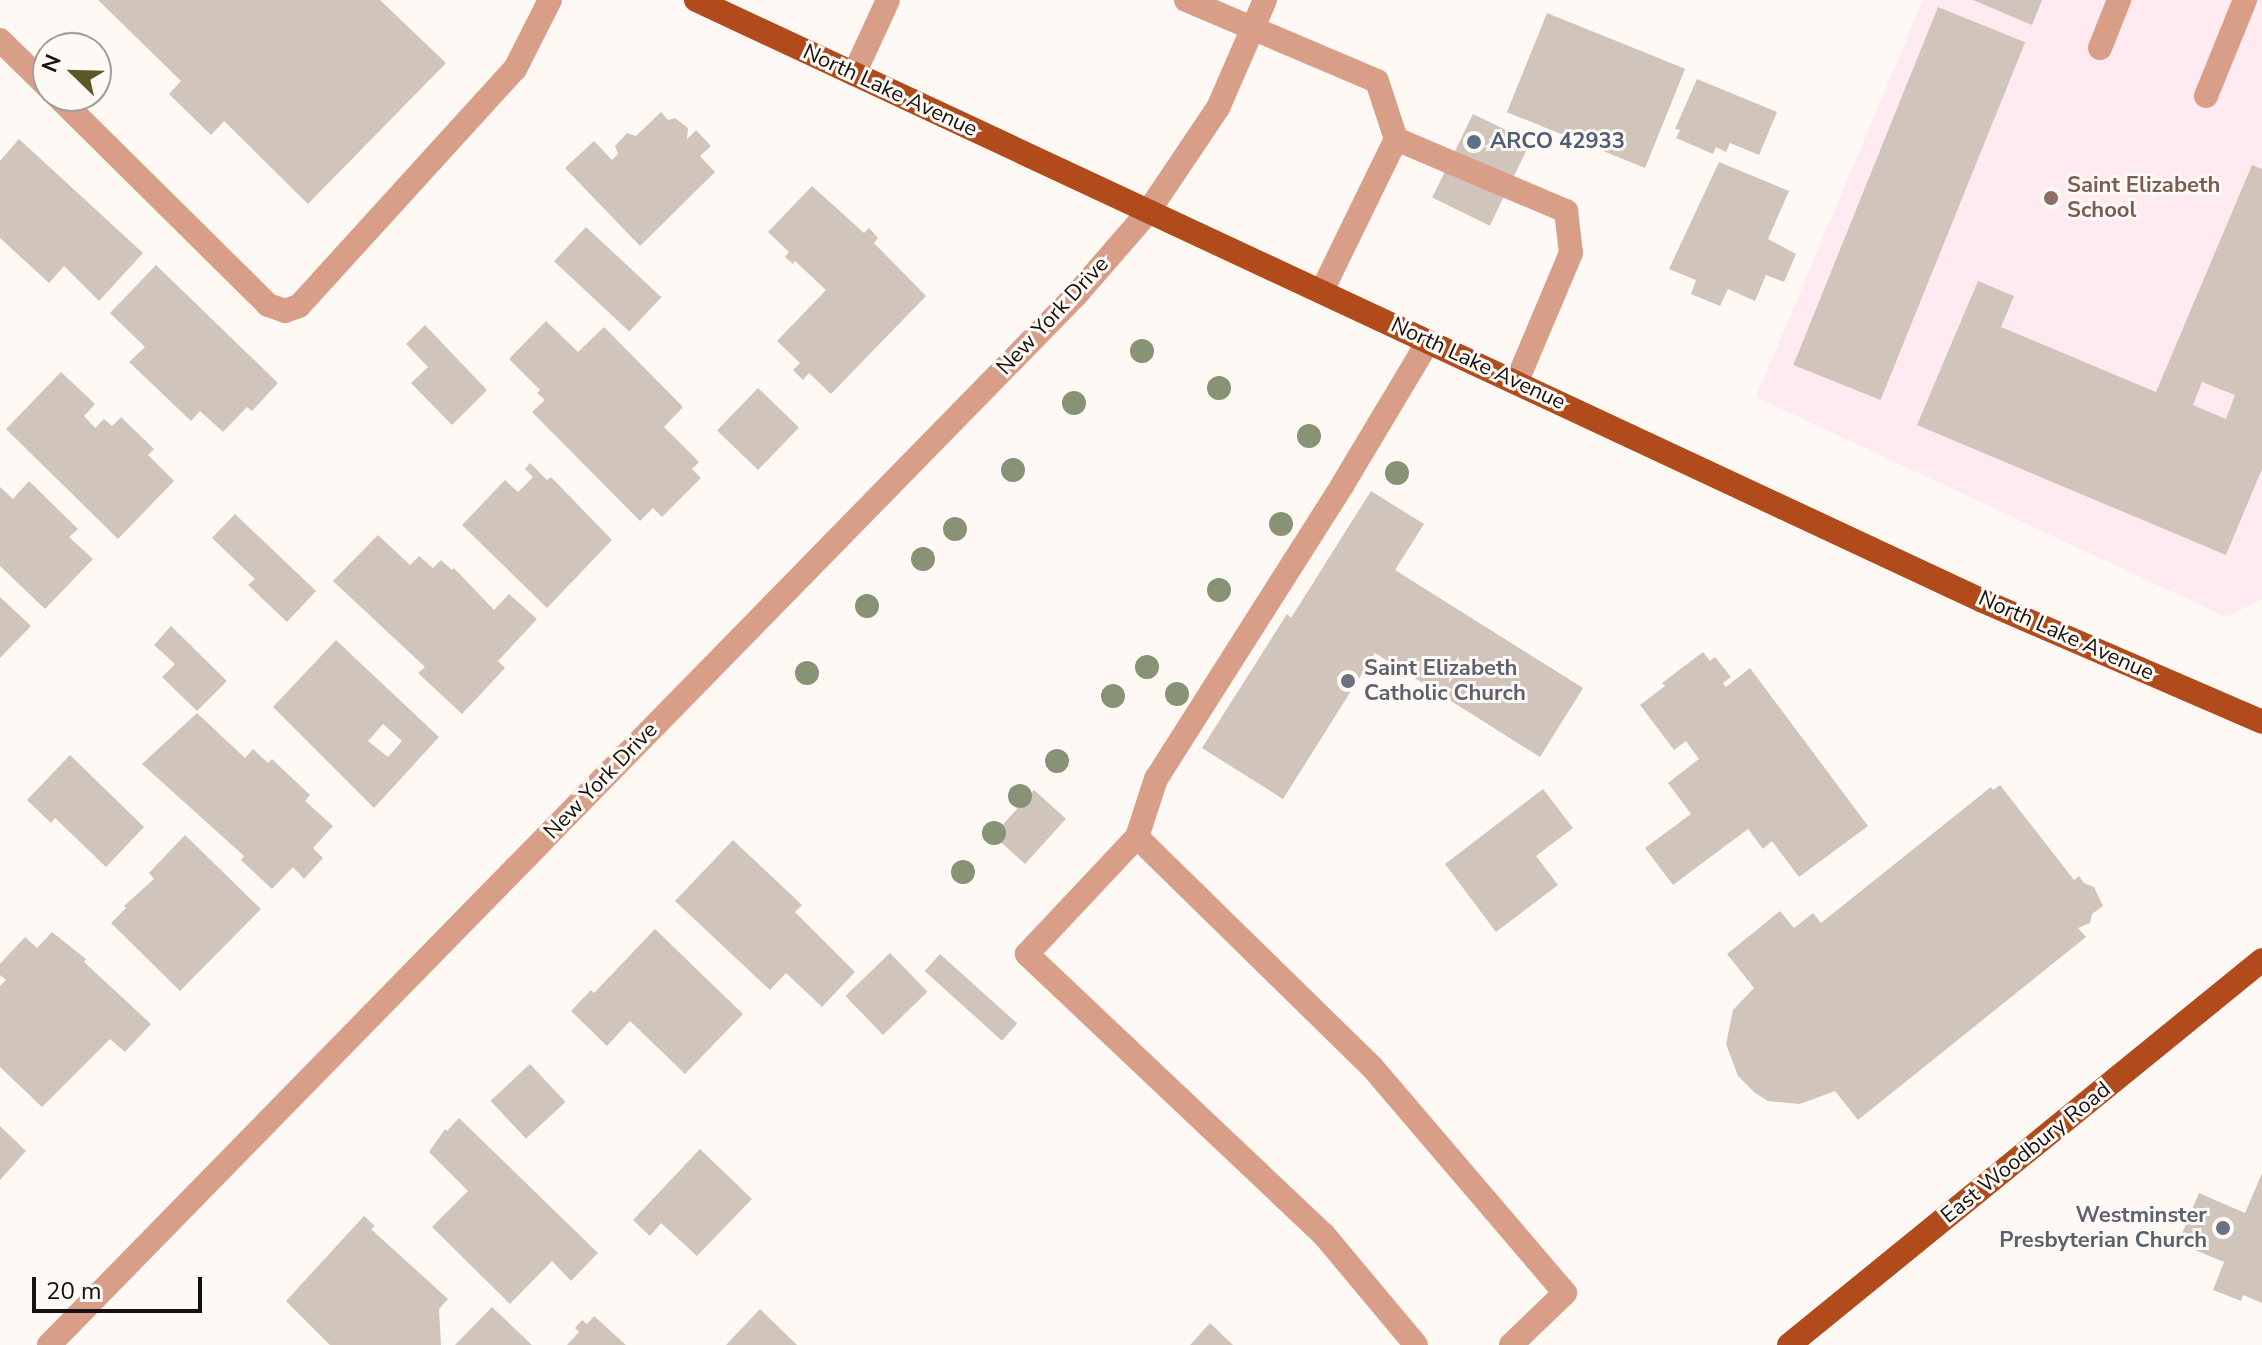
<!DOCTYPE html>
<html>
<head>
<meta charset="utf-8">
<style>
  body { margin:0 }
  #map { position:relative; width:2262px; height:1345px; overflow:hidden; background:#fff9f5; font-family:"Nunito Sans",sans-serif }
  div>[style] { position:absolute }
  .education>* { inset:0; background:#ffeaf1 }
  .building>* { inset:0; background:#d1c4ba; transform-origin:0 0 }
  .minor>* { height:24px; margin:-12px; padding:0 12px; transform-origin:12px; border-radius:12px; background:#d99e88 }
  .major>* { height:24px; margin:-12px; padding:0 12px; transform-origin:12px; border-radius:12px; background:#b24b1c }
  .trees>* { width:24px; height:24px; margin:-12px; border-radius:50%; background:#879374 }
  .dots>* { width:22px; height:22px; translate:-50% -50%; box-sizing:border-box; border:4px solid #fff9f5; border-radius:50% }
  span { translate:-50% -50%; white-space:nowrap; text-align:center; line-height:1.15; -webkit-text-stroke:6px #fff9f5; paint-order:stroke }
  .street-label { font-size:22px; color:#16120e }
  .service-label { font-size:22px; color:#4e5e75; font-weight:700 }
  .left { translate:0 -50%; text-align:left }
  .education-label { font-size:22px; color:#785e54; font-weight:700 }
  .worship-label { font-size:22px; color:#5b616d; font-weight:700 }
  .right { translate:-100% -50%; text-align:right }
  .north { position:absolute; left:32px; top:32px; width:80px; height:80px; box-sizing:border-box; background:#fff9f5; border:2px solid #a29d99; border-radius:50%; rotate:293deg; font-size:22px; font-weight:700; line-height:32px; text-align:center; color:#16120e }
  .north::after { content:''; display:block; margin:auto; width:28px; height:36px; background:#5b5825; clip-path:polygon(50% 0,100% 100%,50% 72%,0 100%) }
  .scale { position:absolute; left:32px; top:1277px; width:170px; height:36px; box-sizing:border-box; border:4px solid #16120e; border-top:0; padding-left:10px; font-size:24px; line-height:28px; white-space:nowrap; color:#16120e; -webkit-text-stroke:6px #fff9f5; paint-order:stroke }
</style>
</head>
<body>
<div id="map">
  <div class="education">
    <i style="clip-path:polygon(1923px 0,2262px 0,2262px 599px,2226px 617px,1756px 397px)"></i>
  </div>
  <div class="building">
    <i style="clip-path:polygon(98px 0,380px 0,446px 63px,308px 204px,224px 121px,211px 135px,169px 94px,181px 81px)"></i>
    <i style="clip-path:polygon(1973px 0,2042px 0,2032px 25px)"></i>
    <i style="left:1938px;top:7px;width:94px;height:386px;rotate:22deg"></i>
    <i style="left:1547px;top:13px;width:149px;height:107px;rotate:22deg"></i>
    <i style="clip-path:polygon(1697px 79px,1777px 112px,1759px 155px,1730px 143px,1726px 152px,1716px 147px,1713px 154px,1676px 138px,1680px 130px,1675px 129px)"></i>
    <i style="clip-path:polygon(661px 112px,668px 120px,675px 118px,688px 128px,687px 139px,696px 130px,711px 146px,700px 156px,715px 172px,640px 246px,565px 168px,594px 141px,612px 160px,618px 154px,615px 146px,627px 133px,636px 136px)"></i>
    <i style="left:1473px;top:114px;width:64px;height:93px;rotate:26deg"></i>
    <i style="clip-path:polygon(19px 139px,143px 253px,99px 301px,64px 266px,49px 283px,0 238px,0 161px)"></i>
    <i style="clip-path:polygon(1719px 162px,1789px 191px,1768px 239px,1796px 254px,1784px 282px,1766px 275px,1755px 301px,1728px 289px,1720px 306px,1691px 294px,1696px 280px,1669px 269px)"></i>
    <i style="clip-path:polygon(evenodd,2252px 165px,2262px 169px,2262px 469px,2226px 555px,1917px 425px,1978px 281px,2014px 296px,2001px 327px,2156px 392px,2252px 165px,2202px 382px,2235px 395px,2226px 419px,2193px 405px,2202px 382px)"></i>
    <i style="clip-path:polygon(812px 186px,864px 233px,869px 228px,878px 238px,874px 243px,926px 296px,831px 394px,809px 373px,803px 380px,793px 370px,800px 363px,777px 341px,826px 290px,795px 261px,793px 264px,785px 257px,789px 252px,768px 232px)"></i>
    <i style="left:586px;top:227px;width:103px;height:47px;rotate:43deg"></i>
    <i style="clip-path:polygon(156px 265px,278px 383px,252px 411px,247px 407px,223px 432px,200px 411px,191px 421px,129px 362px,145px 347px,110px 313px)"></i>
    <i style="clip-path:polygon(546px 321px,578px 352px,604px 327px,683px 407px,664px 427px,699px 462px,692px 469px,701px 478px,662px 517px,653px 508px,640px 521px,532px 412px,545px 400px,537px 393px,540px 390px,509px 359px)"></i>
    <i style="clip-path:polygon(425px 325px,487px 390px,452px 425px,411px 383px,428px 367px,406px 344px)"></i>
    <i style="clip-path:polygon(61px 372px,95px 404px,84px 416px,95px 428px,104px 419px,112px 426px,121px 417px,154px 449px,148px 455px,174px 481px,118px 539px,6px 429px)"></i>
    <i style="left:758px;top:388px;width:57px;height:59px;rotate:44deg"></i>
    <i style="clip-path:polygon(530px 463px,547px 480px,551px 477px,612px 540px,547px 608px,462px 525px,505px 480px,518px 492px,533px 477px,525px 469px)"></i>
    <i style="clip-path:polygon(29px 481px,78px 529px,69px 537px,93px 559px,45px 609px,0 566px,0 487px,13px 499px)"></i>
    <i style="clip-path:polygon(1371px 491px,1424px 524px,1395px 570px,1583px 688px,1540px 757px,1375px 653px,1283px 799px,1202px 748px,1287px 614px,1291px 618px)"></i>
    <i style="clip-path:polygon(235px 514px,316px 591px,287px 622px,248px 585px,255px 579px,212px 538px)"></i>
    <i style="clip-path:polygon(378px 535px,410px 565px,419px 556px,433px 568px,441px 560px,452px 570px,454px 568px,494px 610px,509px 594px,537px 619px,498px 661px,505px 668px,462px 714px,418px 673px,425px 667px,333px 581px)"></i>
    <i style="clip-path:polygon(0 597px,31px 626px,0 658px)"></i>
    <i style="clip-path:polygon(171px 626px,227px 681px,197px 711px,162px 677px,175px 664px,154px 645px)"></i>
    <i style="clip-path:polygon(evenodd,336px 640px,439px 737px,374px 808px,273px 707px,336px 640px,383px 724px,402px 741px,388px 757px,368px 741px,383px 724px)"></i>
    <i style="clip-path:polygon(1703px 652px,1710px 661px,1715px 657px,1731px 677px,1723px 683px,1726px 687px,1750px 668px,1868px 826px,1799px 877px,1772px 841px,1763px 849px,1748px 829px,1673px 885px,1645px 848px,1691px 814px,1668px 783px,1699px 759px,1686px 741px,1674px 750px,1640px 705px,1665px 686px,1662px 683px)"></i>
    <i style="clip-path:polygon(197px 713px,245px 758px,253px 749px,268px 763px,272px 759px,310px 795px,305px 801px,333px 826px,313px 848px,323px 858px,304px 879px,293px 867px,272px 889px,241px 860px,244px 856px,142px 764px)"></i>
    <i style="clip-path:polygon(70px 755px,144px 827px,106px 867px,55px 818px,51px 823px,27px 800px)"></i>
    <i style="clip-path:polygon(2000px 785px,2074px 880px,2079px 876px,2084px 883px,2094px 887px,2103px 906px,2092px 914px,2090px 923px,2078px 928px,2086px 937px,1858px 1120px,1835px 1091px,1800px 1104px,1768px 1101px,1755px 1093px,1738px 1076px,1726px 1044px,1733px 1010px,1754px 988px,1727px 954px,1780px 911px,1794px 928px,1813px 913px,1821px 923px,1991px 787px,1993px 790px)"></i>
    <i style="clip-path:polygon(1543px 789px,1573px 828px,1536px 856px,1558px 885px,1496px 932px,1445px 864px)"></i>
    <i style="left:1034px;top:790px;width:43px;height:61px;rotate:42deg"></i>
    <i style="clip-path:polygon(185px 835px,261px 909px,180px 991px,111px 923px,126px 908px,124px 906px,154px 879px,149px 873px)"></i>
    <i style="clip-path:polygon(733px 840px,802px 905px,795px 912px,855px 972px,822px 1007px,786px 973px,770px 990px,675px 901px)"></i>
    <i style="clip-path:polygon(655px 929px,743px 1014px,685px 1074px,630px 1021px,607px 1046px,571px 1011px,591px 990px,594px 993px)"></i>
    <i style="clip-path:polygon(52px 932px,86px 959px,84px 962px,151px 1024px,125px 1052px,110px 1039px,42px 1107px,0 1067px,0 986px,6px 980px,0 975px,0 964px,25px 937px,37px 948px)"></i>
    <i style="left:890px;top:953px;width:54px;height:62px;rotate:46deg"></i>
    <i style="left:940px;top:954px;width:104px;height:23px;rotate:42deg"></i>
    <i style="left:530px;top:1064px;width:52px;height:54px;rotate:47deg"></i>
    <i style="clip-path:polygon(459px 1118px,598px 1253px,571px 1281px,552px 1261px,510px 1304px,432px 1227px,468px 1191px,429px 1152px,445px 1129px,447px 1131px)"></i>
    <i style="clip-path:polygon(0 1126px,26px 1151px,0 1180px)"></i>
    <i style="clip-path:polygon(700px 1149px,752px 1199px,697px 1256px,661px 1223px,650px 1236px,633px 1220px)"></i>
    <i style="clip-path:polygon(2262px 1173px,2262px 1303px,2243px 1295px,2241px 1301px,2213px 1290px,2224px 1262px,2178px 1243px,2199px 1193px,2245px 1213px)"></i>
    <i style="clip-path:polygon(364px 1216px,375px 1226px,371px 1229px,448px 1299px,439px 1309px,441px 1345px,330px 1345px,286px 1301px)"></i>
    <i style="clip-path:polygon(492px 1307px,532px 1345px,455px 1345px)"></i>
    <i style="clip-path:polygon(760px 1309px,797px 1345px,726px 1345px)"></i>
    <i style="clip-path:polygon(594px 1316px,626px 1345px,567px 1345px,579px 1332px,575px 1328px,582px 1320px,587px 1324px)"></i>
    <i style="clip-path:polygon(1210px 1323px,1233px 1345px,1190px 1345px)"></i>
  </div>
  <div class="minor">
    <i style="left:1186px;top:0;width:207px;rotate:23deg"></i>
    <i style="left:1377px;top:81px;width:61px;rotate:71.9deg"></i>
    <i style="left:1396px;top:139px;width:169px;rotate:116deg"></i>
    <i style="left:0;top:40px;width:67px;rotate:44.4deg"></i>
    <i style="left:2100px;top:48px;width:52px;rotate:-68.4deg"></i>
    <i style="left:854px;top:74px;width:81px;rotate:-65.3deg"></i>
    <i style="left:57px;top:96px;width:297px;rotate:44.7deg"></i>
    <i style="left:268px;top:305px;width:18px;rotate:19deg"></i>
    <i style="left:285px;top:311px;width:15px;rotate:-20deg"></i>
    <i style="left:299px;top:306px;width:321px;rotate:-47.7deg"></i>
    <i style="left:515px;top:69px;width:77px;rotate:-63.1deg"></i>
    <i style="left:2206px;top:96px;width:104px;rotate:-67.9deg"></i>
    <i style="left:1396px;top:139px;width:185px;rotate:23deg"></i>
    <i style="left:1566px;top:211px;width:42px;rotate:83.2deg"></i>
    <i style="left:1571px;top:253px;width:139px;rotate:112.9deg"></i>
    <i style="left:1137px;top:837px;width:61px;rotate:-71.9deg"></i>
    <i style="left:1156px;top:779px;width:349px;rotate:-57.6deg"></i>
    <i style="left:1343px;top:484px;width:165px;rotate:-59.1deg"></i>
    <i style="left:49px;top:1345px;width:1470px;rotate:-45.63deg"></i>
    <i style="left:1077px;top:294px;width:108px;rotate:-49.1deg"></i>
    <i style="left:1148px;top:212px;width:125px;rotate:-56.1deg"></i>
    <i style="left:1218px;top:108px;width:118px;rotate:-66.5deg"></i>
    <i style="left:1416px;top:1345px;width:143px;rotate:-129.9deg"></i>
    <i style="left:1324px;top:1235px;width:409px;rotate:-136.6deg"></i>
    <i style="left:1027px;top:954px;width:161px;rotate:-46.8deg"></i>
    <i style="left:1137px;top:837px;width:329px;rotate:44.4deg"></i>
    <i style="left:1372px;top:1067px;width:297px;rotate:49.5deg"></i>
    <i style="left:1565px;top:1293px;width:75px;rotate:136.1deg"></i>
  </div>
  <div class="major">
    <i style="left:696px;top:0;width:1420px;rotate:25.03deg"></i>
    <i style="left:1983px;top:601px;width:304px;rotate:23.4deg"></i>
    <i style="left:1789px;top:1345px;width:610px;rotate:-39.14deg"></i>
  </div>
  <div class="trees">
    <i style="left:1142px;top:351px"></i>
    <i style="left:1219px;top:388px"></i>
    <i style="left:1074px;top:403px"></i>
    <i style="left:1309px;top:436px"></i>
    <i style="left:1013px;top:470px"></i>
    <i style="left:1397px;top:473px"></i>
    <i style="left:1281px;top:524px"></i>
    <i style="left:955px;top:529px"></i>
    <i style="left:923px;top:559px"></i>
    <i style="left:1219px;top:590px"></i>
    <i style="left:867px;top:606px"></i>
    <i style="left:1147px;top:667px"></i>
    <i style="left:807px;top:673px"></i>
    <i style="left:1177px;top:694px"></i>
    <i style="left:1113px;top:696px"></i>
    <i style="left:1057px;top:761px"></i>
    <i style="left:1020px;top:796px"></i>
    <i style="left:994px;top:833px"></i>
    <i style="left:963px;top:872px"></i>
  </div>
  <div class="dots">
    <i style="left:1474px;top:142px;background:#5c6f8a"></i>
    <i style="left:2051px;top:198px;background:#8d6e63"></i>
    <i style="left:1348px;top:681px;background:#6b7280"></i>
    <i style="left:2223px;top:1228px;background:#6b7280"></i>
  </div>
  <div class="street-label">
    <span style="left:890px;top:91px;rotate:25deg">North Lake Avenue</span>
    <span style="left:1053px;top:316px;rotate:-47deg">New York Drive</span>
    <span style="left:1478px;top:364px;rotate:25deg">North Lake Avenue</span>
    <span style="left:2066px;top:636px;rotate:24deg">North Lake Avenue</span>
    <span style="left:601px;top:781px;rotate:-46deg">New York Drive</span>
    <span style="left:2026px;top:1153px;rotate:-39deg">East Woodbury Road</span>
  </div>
  <div class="service-label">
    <span class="left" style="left:1490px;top:142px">ARCO 42933</span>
  </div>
  <div class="education-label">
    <span class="left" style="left:2067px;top:198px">Saint Elizabeth<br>School</span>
  </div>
  <div class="worship-label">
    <span class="left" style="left:1364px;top:681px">Saint Elizabeth<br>Catholic Church</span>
    <span class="right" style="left:2207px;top:1228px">Westminster<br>Presbyterian Church</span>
  </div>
  <div class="north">N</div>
  <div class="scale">20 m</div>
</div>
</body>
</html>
